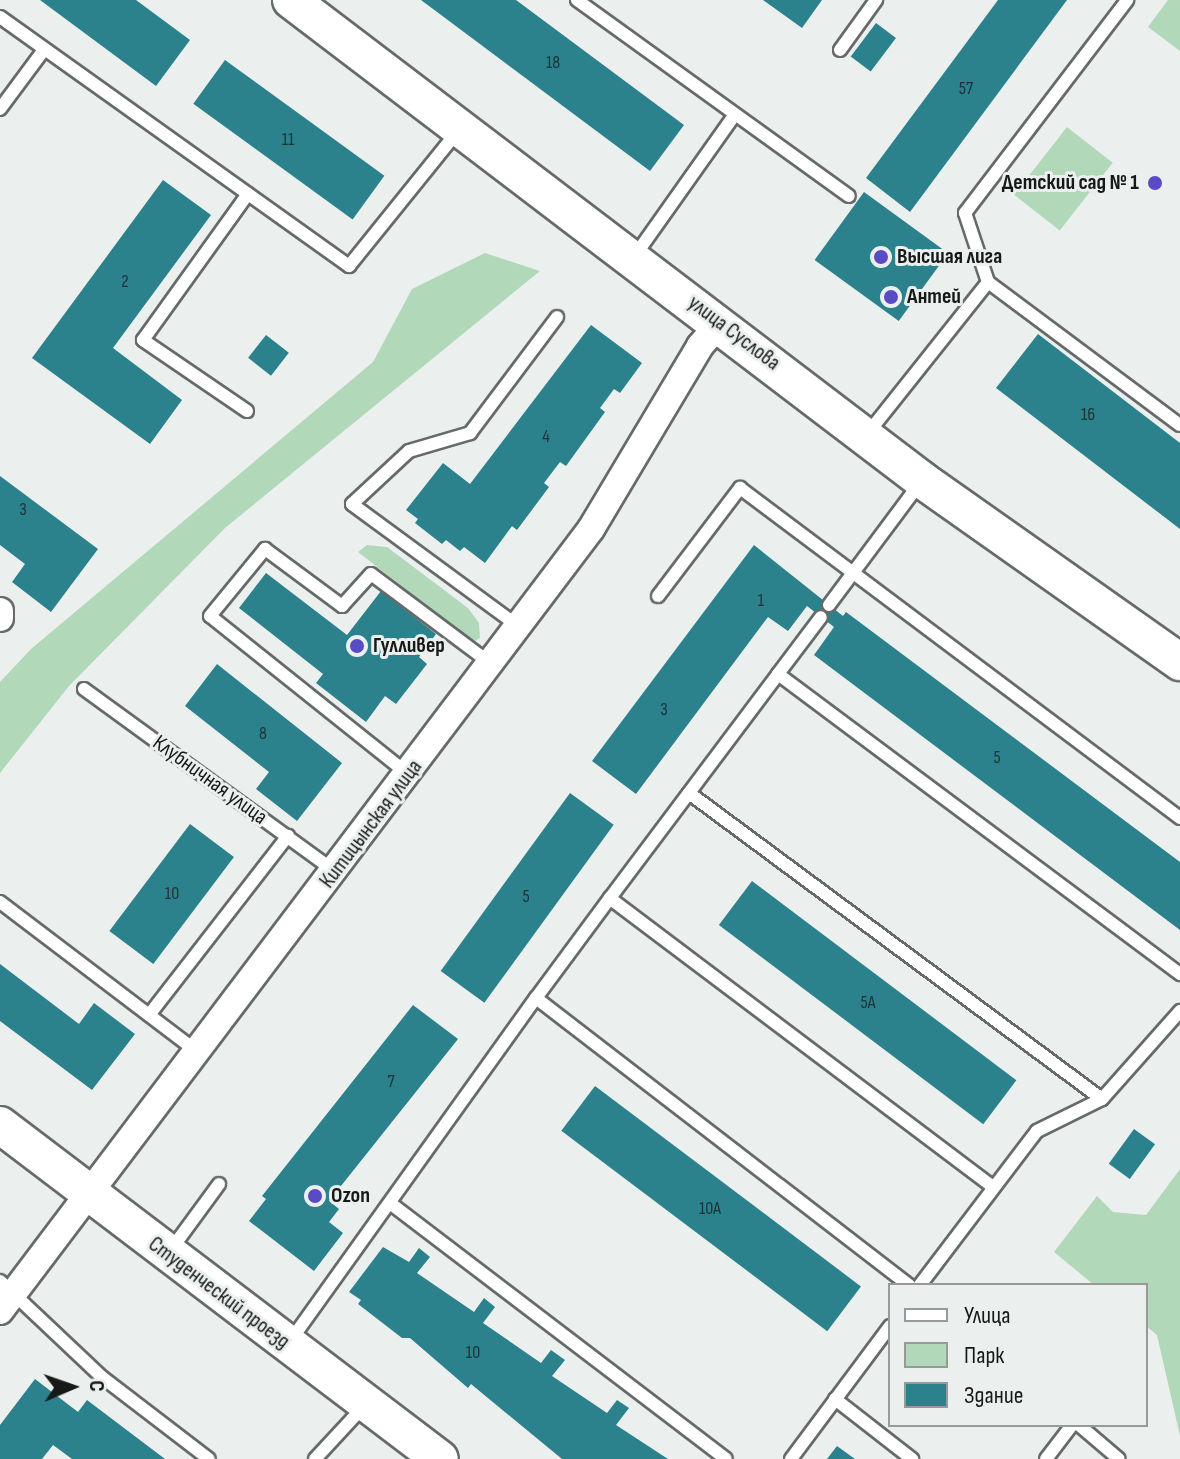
<!DOCTYPE html>
<html>
<head>
<meta charset="utf-8">
<style>
  body { margin:0 }
  #map { position:relative; width:1180px; height:1459px; overflow:hidden; background:#ebf0ef; font-family:"Sofia Sans Condensed",sans-serif }
  div>[style] { position:absolute }
  .green>* { inset:0; background:#b1d8b9; transform-origin:0 0 }
  .building>* { inset:0; background:#2b818c; transform-origin:0 0 }
  .roads { filter:drop-shadow(2px 0 #666a6a) drop-shadow(-2px 0 #666a6a) drop-shadow(0 2px #666a6a) drop-shadow(0 -2px #666a6a) }
  .lane>* { height:12px; margin:-6px; padding:0 6px; transform-origin:6px; border-radius:6px; background:#fff }
  .street>* { height:26px; margin:-13px; padding:0 13px; transform-origin:13px; border-radius:13px; background:#fff }
  .secondary>* { height:36px; margin:-18px; padding:0 18px; transform-origin:18px; border-radius:18px; background:#fff }
  .dots>* { width:22px; height:22px; translate:-50% -50%; box-sizing:border-box; border:4px solid #ebf0ef; border-radius:50% }
  span { translate:-50% -50%; white-space:nowrap; text-align:center; line-height:1.15; -webkit-text-stroke:6px #ebf0ef; paint-order:stroke }
  .number-label { font-size:18px; color:#1c3336 }
  .number-label span { -webkit-text-stroke-width:0 }
  .poi-label { font-size:22px; color:#171919; font-weight:700 }
  .right { translate:-100% -50%; text-align:right }
  .left { translate:0 -50%; text-align:left }
  .street-label { font-size:22px; color:#171919 }
  .legend { position:absolute; left:888px; top:1283px; width:260px; height:144px; box-sizing:border-box; background:#ebf0ef; border:2px solid #969a99; margin:0; padding:10px 14px; list-style:none; font-size:24px; color:#171919 }
  .legend li { display:flex; align-items:center; gap:16px; height:40px }
  .legend b { width:40px; border:2px solid #969a99 }
  .north { position:absolute; left:32px; top:1347px; width:80px; height:80px; -webkit-text-stroke:6px #ebf0ef; paint-order:stroke; rotate:88deg; font-size:22px; font-weight:700; line-height:32px; text-align:center; color:#171919 }
  .north::after { content:''; display:block; margin:auto; width:28px; height:36px; background:#171919; clip-path:polygon(50% 0,100% 100%,50% 72%,0 100%) }
</style>
</head>
<body>
<div id="map">
  <div class="green">
    <i style="clip-path:polygon(1168px 0,1180px 0,1180px 51px,1148px 27px)"></i>
    <i style="left:1067px;top:127px;width:58px;height:86px;rotate:38deg"></i>
    <i style="clip-path:polygon(485px 253px,540px 271px,225px 528px,69px 686px,0 773px,0 682px,31px 649px,373px 362px,412px 289px)"></i>
    <i style="clip-path:polygon(367px 545px,387px 547px,468px 608px,479px 623px,480px 638px,473px 642px,358px 552px)"></i>
    <i style="clip-path:polygon(1180px 1169px,1180px 1436px,1157px 1335px,1146px 1326px,1146px 1285px,1094px 1285px,1054px 1252px,1097px 1196px,1113px 1212px,1146px 1215px)"></i>
  </div>
  <div class="building">
    <i style="clip-path:polygon(40px 0,136px 0,190px 40px,156px 86px)"></i>
    <i style="clip-path:polygon(421px 0,516px 0,684px 125px,650px 171px)"></i>
    <i style="clip-path:polygon(763px 0,822px 0,802px 28px)"></i>
    <i style="clip-path:polygon(998px 0,1067px 0,910px 212px,866px 178px)"></i>
    <i style="left:876px;top:23px;width:25px;height:42px;rotate:37deg"></i>
    <i style="left:225px;top:60px;width:197px;height:54px;rotate:36deg"></i>
    <i style="clip-path:polygon(163px 180px,211px 215px,113px 348px,182px 400px,150px 444px,32px 358px)"></i>
    <i style="left:864px;top:192px;width:104px;height:84px;rotate:36deg"></i>
    <i style="clip-path:polygon(591px 325px,642px 363px,620px 393px,614px 389px,600px 408px,605px 412px,566px 466px,560px 462px,544px 483px,549px 487px,517px 530px,512px 526px,485px 563px,464px 547px,460px 551px,446px 540px,442px 544px,415px 523px,418px 519px,406px 510px,443px 463px,470px 484px)"></i>
    <i style="clip-path:polygon(1038px 334px,1180px 443px,1180px 529px,996px 388px)"></i>
    <i style="left:266px;top:335px;width:29px;height:29px;rotate:38deg"></i>
    <i style="clip-path:polygon(0 476px,98px 549px,51px 612px,12px 582px,25px 564px,0 545px)"></i>
    <i style="clip-path:polygon(754px 545px,843px 616px,846px 612px,1180px 862px,1180px 930px,814px 655px,834px 627px,807px 606px,788px 631px,768px 617px,636px 794px,592px 761px)"></i>
    <i style="clip-path:polygon(266px 573px,347px 635px,381px 591px,436px 634px,419px 657px,427px 664px,396px 704px,385px 696px,366px 722px,316px 683px,323px 674px,239px 608px)"></i>
    <i style="clip-path:polygon(217px 664px,342px 763px,297px 821px,256px 789px,269px 772px,185px 706px)"></i>
    <i style="left:570px;top:793px;width:54px;height:220px;rotate:36deg"></i>
    <i style="left:190px;top:824px;width:55px;height:134px;rotate:37deg"></i>
    <i style="left:752px;top:881px;width:331px;height:55px;rotate:37deg"></i>
    <i style="clip-path:polygon(0 964px,79px 1024px,94px 1003px,135px 1034px,92px 1090px,0 1021px)"></i>
    <i style="clip-path:polygon(413px 1005px,458px 1039px,329px 1201px,339px 1209px,329px 1222px,343px 1233px,314px 1271px,249px 1221px,266px 1199px,262px 1196px)"></i>
    <i style="left:595px;top:1086px;width:333px;height:56px;rotate:37deg"></i>
    <i style="left:1134px;top:1129px;width:26px;height:43px;rotate:36deg"></i>
    <i style="clip-path:polygon(383px 1247px,409px 1262px,419px 1248px,430px 1257px,417px 1273px,474px 1312px,484px 1298px,495px 1307px,483px 1323px,541px 1363px,551px 1350px,565px 1360px,552px 1376px,607px 1413px,617px 1400px,629px 1408px,616px 1425px,668px 1459px,562px 1459px,471px 1384px,468px 1388px,410px 1338px,402px 1338px,358px 1304px,361px 1300px,349px 1292px)"></i>
    <i style="clip-path:polygon(35px 1379px,78px 1412px,87px 1400px,165px 1459px,72px 1459px,53px 1445px,42px 1459px,0 1459px,0 1425px)"></i>
    <i style="clip-path:polygon(837px 1446px,855px 1459px,827px 1459px)"></i>
  </div>
  <div class="roads">
    <div class="lane">
      <i style="left:577px;top:0;width:335px;rotate:35.8deg"></i>
      <i style="left:0;top:17px;width:429px;rotate:35.5deg"></i>
      <i style="left:349px;top:266px;width:172px;rotate:-51.1deg"></i>
      <i style="left:840px;top:50px;width:62px;rotate:-54.2deg"></i>
      <i style="left:0;top:109px;width:72px;rotate:-53.4deg"></i>
      <i style="left:634px;top:257px;width:173px;rotate:-54.7deg"></i>
      <i style="left:988px;top:282px;width:73px;rotate:-108.4deg"></i>
      <i style="left:965px;top:213px;width:268px;rotate:-52.7deg"></i>
      <i style="left:247px;top:411px;width:126px;rotate:-145.7deg"></i>
      <i style="left:143px;top:340px;width:180px;rotate:-54.3deg"></i>
      <i style="left:868px;top:433px;width:193px;rotate:-51.5deg"></i>
      <i style="left:988px;top:282px;width:239px;rotate:36.7deg"></i>
      <i style="left:658px;top:596px;width:136px;rotate:-52.8deg"></i>
      <i style="left:740px;top:488px;width:550px;rotate:36.87deg"></i>
      <i style="left:829px;top:605px;width:152px;rotate:-53.3deg"></i>
      <i style="left:518px;top:626px;width:206px;rotate:-143.7deg"></i>
      <i style="left:352px;top:504px;width:78px;rotate:-42.9deg"></i>
      <i style="left:409px;top:451px;width:64px;rotate:-16.4deg"></i>
      <i style="left:470px;top:433px;width:145px;rotate:-53.1deg"></i>
      <i style="left:778px;top:674px;width:71px;rotate:-53deg"></i>
      <i style="left:84px;top:689px;width:308px;rotate:36deg"></i>
      <i style="left:408px;top:774px;width:253px;rotate:-141.4deg"></i>
      <i style="left:210px;top:616px;width:87px;rotate:-50.6deg"></i>
      <i style="left:265px;top:549px;width:96px;rotate:36.5deg"></i>
      <i style="left:342px;top:606px;width:43px;rotate:-47.8deg"></i>
      <i style="left:371px;top:574px;width:149px;rotate:36.8deg"></i>
      <i style="left:689px;top:793px;width:514px;rotate:36.54deg"></i>
      <i style="left:610px;top:898px;width:124px;rotate:126.5deg"></i>
      <i style="left:536px;top:998px;width:471px;rotate:37.6deg"></i>
      <i style="left:0;top:902px;width:245px;rotate:37.2deg"></i>
      <i style="left:149px;top:1015px;width:227px;rotate:-52.2deg"></i>
      <i style="left:993px;top:1187px;width:480px;rotate:-143deg"></i>
      <i style="left:610px;top:898px;width:280px;rotate:-53.1deg"></i>
      <i style="left:778px;top:674px;width:502px;rotate:36.73deg"></i>
      <i style="left:390px;top:1203px;width:422px;rotate:37.3deg"></i>
      <i style="left:170px;top:1251px;width:83px;rotate:-53.8deg"></i>
      <i style="left:0;top:1281px;width:141px;rotate:43.3deg"></i>
      <i style="left:103px;top:1378px;width:133px;rotate:37.4deg"></i>
      <i style="left:920px;top:1285px;width:193px;rotate:-52.8deg"></i>
      <i style="left:1037px;top:1131px;width:72px;rotate:-26.2deg"></i>
      <i style="left:1102px;top:1099px;width:118px;rotate:-48.4deg"></i>
      <i style="left:291px;top:1340px;width:421px;rotate:-54.4deg"></i>
      <i style="left:835px;top:1399px;width:98px;rotate:37.9deg"></i>
      <i style="left:1079px;top:1425px;width:52px;rotate:40.4deg"></i>
      <i style="left:315px;top:1459px;width:72px;rotate:-47.2deg"></i>
      <i style="left:791px;top:1459px;width:166px;rotate:-53.3deg"></i>
      <i style="left:1046px;top:1459px;width:43px;rotate:-52.6deg"></i>
    </div>
    <div class="street">
      <i style="left:0;top:611px;width:7px;rotate:90deg"></i>
      <i style="left:0;top:1311px;width:980px;rotate:-52.92deg"></i>
      <i style="left:591px;top:529px;width:213px;rotate:-59.2deg"></i>
      <i style="left:700px;top:346px;width:32px;rotate:-49deg"></i>
    </div>
    <div class="secondary">
      <i style="left:291px;top:0;width:793px;rotate:37.26deg"></i>
      <i style="left:922px;top:480px;width:316px;rotate:35.2deg"></i>
      <i style="left:0;top:1125px;width:552px;rotate:37.2deg"></i>
    </div>
  </div>
  <div class="dots">
    <i style="left:1155px;top:183px;background:#594bc4"></i>
    <i style="left:881px;top:257px;background:#594bc4"></i>
    <i style="left:891px;top:297px;background:#594bc4"></i>
    <i style="left:357px;top:646px;background:#594bc4"></i>
    <i style="left:315px;top:1196px;background:#594bc4"></i>
  </div>
  <div class="number-label">
    <span style="left:553px;top:63px">18</span>
    <span style="left:966px;top:89px">57</span>
    <span style="left:288px;top:140px">11</span>
    <span style="left:125px;top:282px">2</span>
    <span style="left:1088px;top:415px">16</span>
    <span style="left:546px;top:437px">4</span>
    <span style="left:23px;top:510px">3</span>
    <span style="left:761px;top:601px">1</span>
    <span style="left:664px;top:710px">3</span>
    <span style="left:263px;top:734px">8</span>
    <span style="left:997px;top:758px">5</span>
    <span style="left:172px;top:894px">10</span>
    <span style="left:526px;top:897px">5</span>
    <span style="left:868px;top:1003px">5А</span>
    <span style="left:391px;top:1082px">7</span>
    <span style="left:710px;top:1209px">10А</span>
    <span style="left:473px;top:1353px">10</span>
  </div>
  <div class="poi-label">
    <span class="right" style="left:1139px;top:183px">Детский сад № 1</span>
    <span class="left" style="left:897px;top:257px">Высшая лига</span>
    <span class="left" style="left:907px;top:297px">Антей</span>
    <span class="left" style="left:373px;top:646px">Гулливер</span>
    <span class="left" style="left:331px;top:1196px">Ozon</span>
  </div>
  <div class="street-label">
    <span style="left:734px;top:333px;rotate:37deg">улица Суслова</span>
    <span style="left:210px;top:780px;rotate:36deg">Клубничная улица</span>
    <span style="left:371px;top:824px;rotate:-53deg">Китицынская улица</span>
    <span style="left:219px;top:1293px;rotate:37deg">Студенческий проезд</span>
  </div>
  <ul class="legend">
  <li><b style="height:10px;background:#fff"></b>Улица</li>
  <li><b style="height:22px;background:#b1d8b9"></b>Парк</li>
  <li><b style="height:22px;background:#2b818c"></b>Здание</li>
  </ul>
  <div class="north">С</div>
</div>
</body>
</html>
